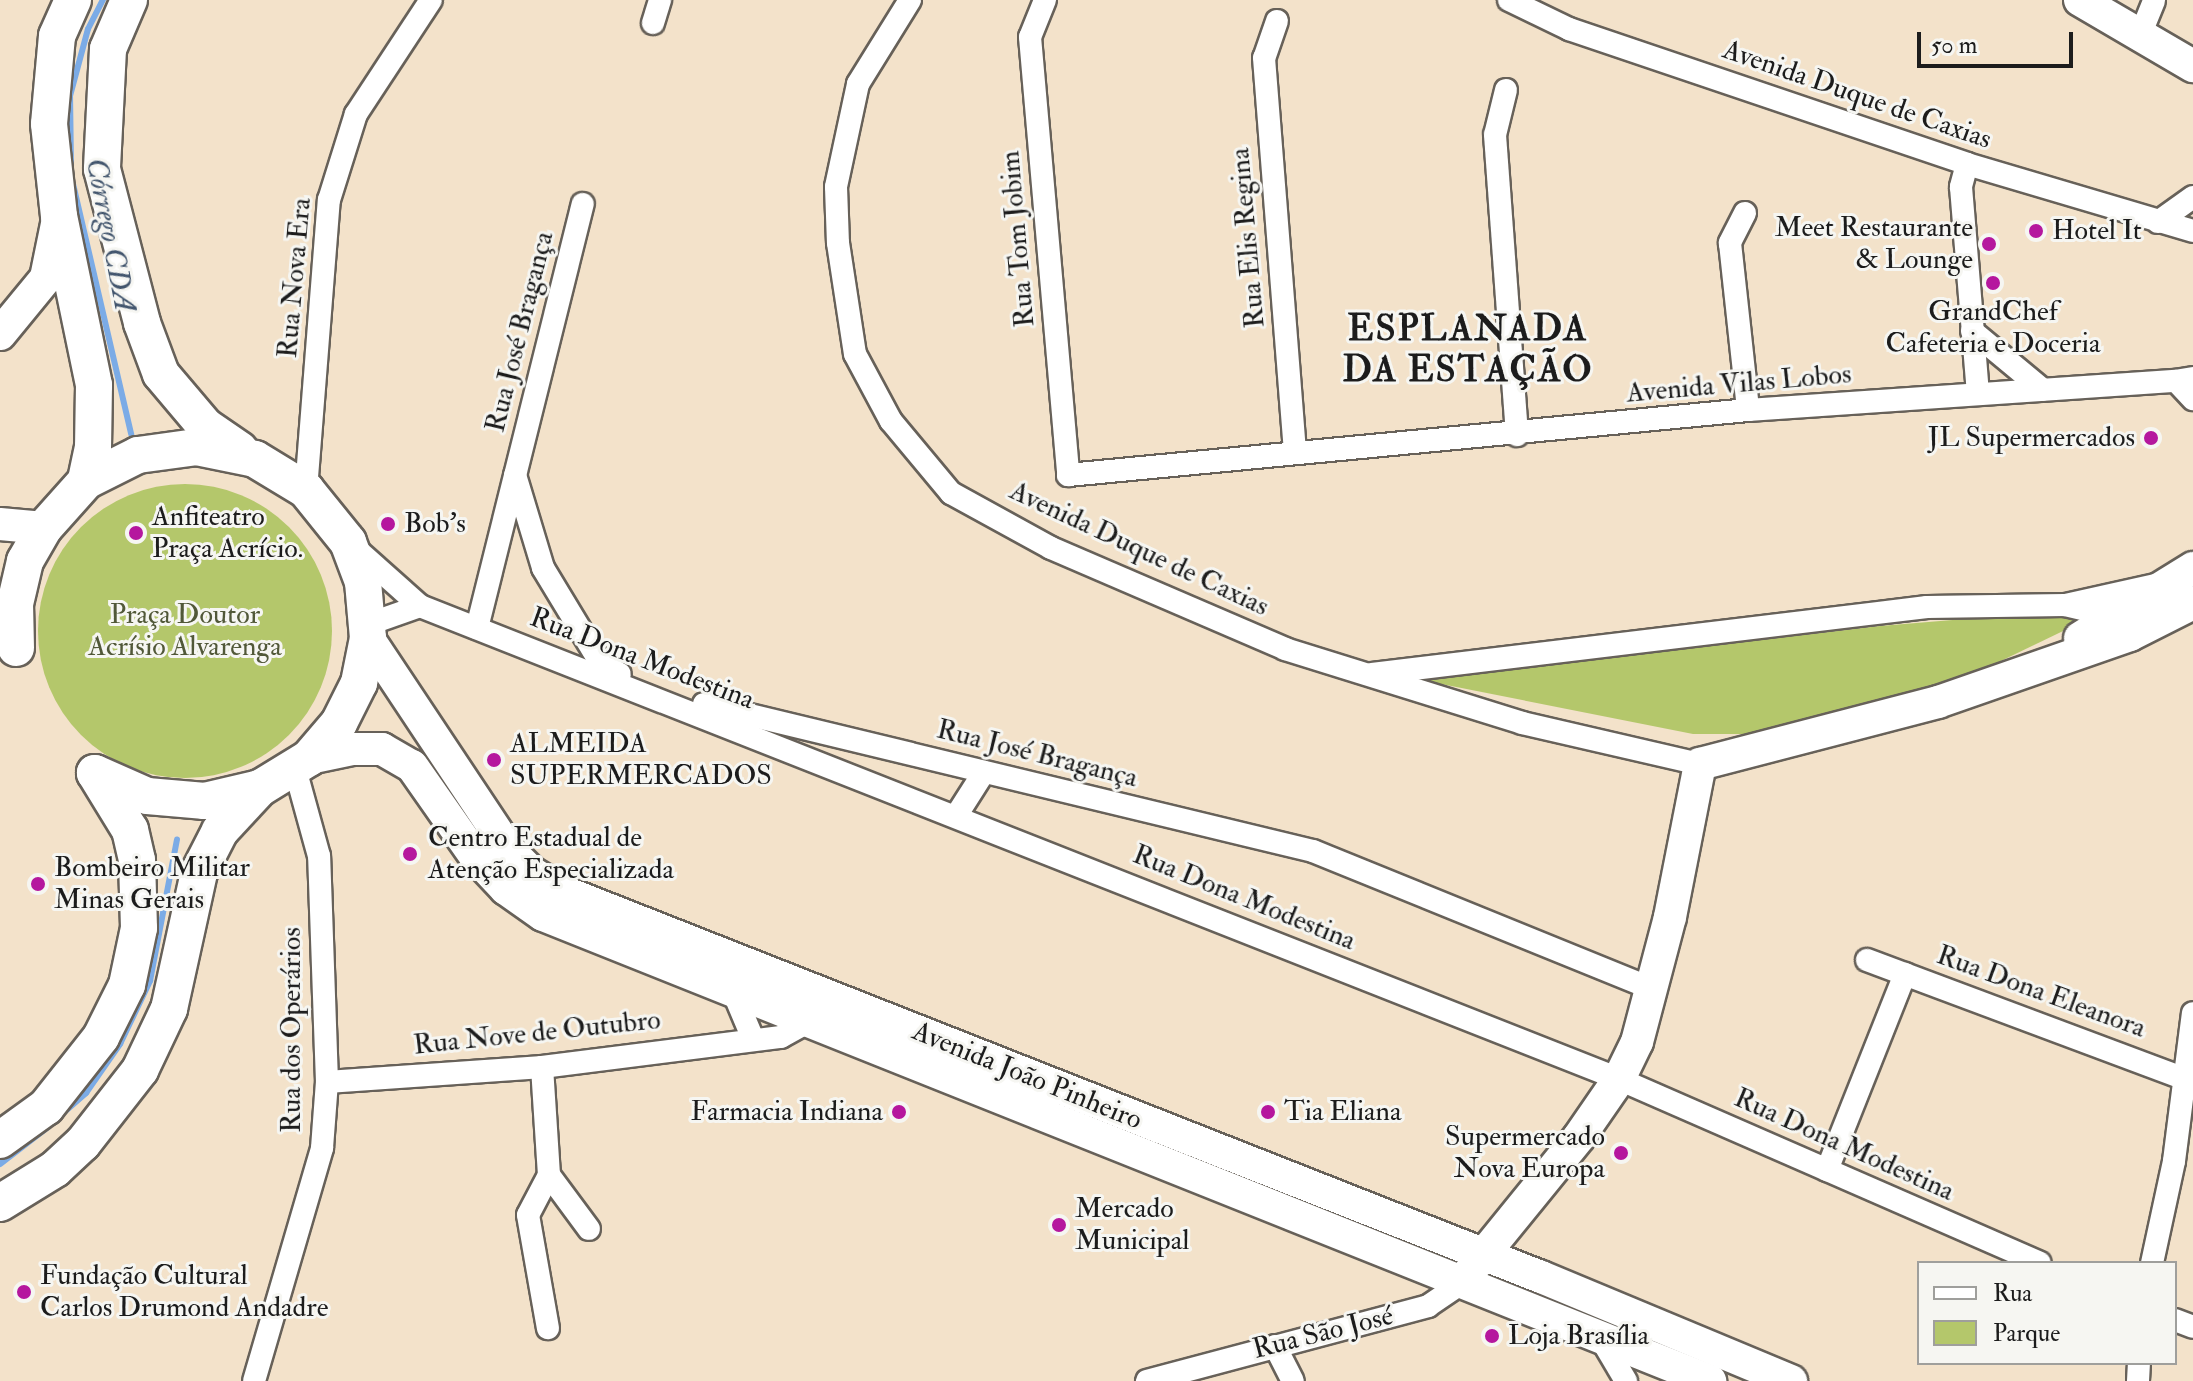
<!DOCTYPE html>
<html>
<head>
<meta charset="utf-8">
<style>
  body { margin:0 }
  #map { position:relative; width:2193px; height:1381px; overflow:hidden; background:#f3e2ca; font-family:"IM FELL Double Pica",serif }
  div>[style] { position:absolute }
  .green>* { inset:0; background:#b4c76b }
  .round { border-radius:50% }
  .stream>* { height:6px; margin:-3px; padding:0 3px; transform-origin:3px; border-radius:3px; background:#7babe6 }
  .roads { filter:drop-shadow(2px 0 #676159) drop-shadow(-2px 0 #676159) drop-shadow(0 2px #676159) drop-shadow(0 -2px #676159) }
  .street>* { height:22px; margin:-11px; padding:0 11px; transform-origin:11px; border-radius:11px; background:#fff }
  .secondary>* { height:32px; margin:-16px; padding:0 16px; transform-origin:16px; border-radius:16px; background:#fff }
  .primary>* { height:36px; margin:-18px; padding:0 18px; transform-origin:18px; border-radius:18px; background:#fff }
  .dots>* { width:22px; height:22px; translate:-50% -50%; box-sizing:border-box; border:4px solid #f6f6f2; border-radius:50% }
  span { translate:-50% -50%; white-space:nowrap; text-align:center; line-height:1.15; -webkit-text-stroke:6px #f6f6f2; paint-order:stroke }
  .street-label { font-size:28px; color:#1c1c1c }
  .poi-label { font-size:28px; color:#1c1c1c }
  .right { translate:-100% -50%; text-align:right }
  .left { translate:0 -50%; text-align:left }
  .park-label { font-size:28px; color:#515838 }
  .water-label { font-size:30px; color:#42556d; font-style:italic }
  .district-label { font-size:36px; color:#1c1c1c; font-weight:700; letter-spacing:2px }
  .legend { position:absolute; left:1917px; top:1261px; width:260px; height:104px; box-sizing:border-box; background:#f6f6f2; border:2px solid #9f9f9c; margin:0; padding:10px 14px; list-style:none; font-size:24px; color:#1c1c1c }
  .legend li { display:flex; align-items:center; gap:16px; height:40px }
  .legend b { width:40px; border:2px solid #9f9f9c }
  .scale { position:absolute; left:1917px; top:32px; width:156px; height:36px; box-sizing:border-box; border:4px solid #1c1c1c; border-top:0; padding-left:10px; font-size:24px; line-height:28px; white-space:nowrap; color:#1c1c1c; -webkit-text-stroke:6px #f6f6f2; paint-order:stroke }
</style>
</head>
<body>
<div id="map">
  <div class="green">
    <i class="round" style="left:38px;top:484px;width:294px;height:294px"></i>
    <i style="clip-path:polygon(2050px 612px,2088px 619px,1976px 673px,1774px 734px,1693px 734px,1421px 680px,1880px 626px)"></i>
  </div>
  <div class="stream">
    <i style="left:71px;top:165px;width:69px;rotate:-90.8deg"></i>
    <i style="left:70px;top:96px;width:69px;rotate:-75deg"></i>
    <i style="left:88px;top:29px;width:33px;rotate:-63deg"></i>
    <i style="left:73px;top:184px;width:257px;rotate:76.9deg"></i>
    <i style="left:62px;top:1114px;width:32px;rotate:-41deg"></i>
    <i style="left:86px;top:1093px;width:60px;rotate:-55.2deg"></i>
    <i style="left:120px;top:1044px;width:70px;rotate:-64.5deg"></i>
    <i style="left:150px;top:981px;width:144px;rotate:-79.2deg"></i>
    <i style="left:0;top:1164px;width:61px;rotate:-37.6deg"></i>
  </div>
  <div class="roads">
    <div class="street">
      <i style="left:910px;top:0;width:99px;rotate:121.8deg"></i>
      <i style="left:858px;top:84px;width:105px;rotate:102.1deg"></i>
      <i style="left:836px;top:187px;width:56px;rotate:88deg"></i>
      <i style="left:838px;top:243px;width:112px;rotate:81.3deg"></i>
      <i style="left:855px;top:354px;width:76px;rotate:61.8deg"></i>
      <i style="left:891px;top:421px;width:94px;rotate:50.2deg"></i>
      <i style="left:951px;top:493px;width:114px;rotate:28.8deg"></i>
      <i style="left:1051px;top:548px;width:255px;rotate:23.3deg"></i>
      <i style="left:1285px;top:649px;width:248px;rotate:17.3deg"></i>
      <i style="left:1522px;top:723px;width:183px;rotate:13deg"></i>
      <i style="left:1045px;top:0;width:40px;rotate:112deg"></i>
      <i style="left:1030px;top:37px;width:440px;rotate:85deg"></i>
      <i style="left:1068px;top:475px;width:683px;rotate:-5.46deg"></i>
      <i style="left:1748px;top:410px;width:429px;rotate:-3.9deg"></i>
      <i style="left:1509px;top:0;width:67px;rotate:25.8deg"></i>
      <i style="left:1569px;top:29px;width:420px;rotate:18.7deg"></i>
      <i style="left:1967px;top:164px;width:236px;rotate:16.5deg"></i>
      <i style="left:1277px;top:21px;width:39px;rotate:109deg"></i>
      <i style="left:1264px;top:58px;width:395px;rotate:85.5deg"></i>
      <i style="left:653px;top:23px;width:24px;rotate:-73deg"></i>
      <i style="left:2141px;top:33px;width:35px;rotate:-68deg"></i>
      <i style="left:1506px;top:90px;width:46px;rotate:103.7deg"></i>
      <i style="left:1495px;top:135px;width:301px;rotate:85.8deg"></i>
      <i style="left:1967px;top:164px;width:24px;rotate:105deg"></i>
      <i style="left:1961px;top:187px;width:207px;rotate:85.3deg"></i>
      <i style="left:1745px;top:213px;width:34px;rotate:117deg"></i>
      <i style="left:1730px;top:243px;width:168px;rotate:83.8deg"></i>
      <i style="left:2158px;top:222px;width:43px;rotate:-35.5deg"></i>
      <i style="left:1972px;top:331px;width:92px;rotate:39.7deg"></i>
      <i style="left:2193px;top:378px;width:17px;rotate:170deg"></i>
      <i style="left:2176px;top:381px;width:25px;rotate:47deg"></i>
      <i style="left:515px;top:475px;width:97px;rotate:73.2deg"></i>
      <i style="left:543px;top:568px;width:110px;rotate:58.8deg"></i>
      <i style="left:600px;top:662px;width:23px;rotate:31deg"></i>
      <i style="left:306px;top:490px;width:291px;rotate:-85.5deg"></i>
      <i style="left:329px;top:200px;width:90px;rotate:-72.6deg"></i>
      <i style="left:356px;top:114px;width:136px;rotate:-56.7deg"></i>
      <i style="left:355px;top:548px;width:87px;rotate:41.7deg"></i>
      <i style="left:420px;top:606px;width:1289px;rotate:21.53deg"></i>
      <i style="left:1619px;top:1079px;width:459px;rotate:23.6deg"></i>
      <i style="left:2065px;top:605px;width:92px;rotate:-12.5deg"></i>
      <i style="left:369px;top:624px;width:54px;rotate:-19.4deg"></i>
      <i style="left:477px;top:628px;width:437px;rotate:-76deg"></i>
      <i style="left:1372px;top:674px;width:559px;rotate:-6.88deg"></i>
      <i style="left:1927px;top:607px;width:138px;rotate:-0.8deg"></i>
      <i style="left:2065px;top:605px;width:57px;rotate:13.3deg"></i>
      <i style="left:704px;top:704px;width:626px;rotate:13.57deg"></i>
      <i style="left:1313px;top:851px;width:365px;rotate:22.1deg"></i>
      <i style="left:956px;top:816px;width:52px;rotate:-57.5deg"></i>
      <i style="left:1867px;top:960px;width:348px;rotate:20.5deg"></i>
      <i style="left:732px;top:989px;width:54px;rotate:67.2deg"></i>
      <i style="left:542px;top:1067px;width:108px;rotate:86.3deg"></i>
      <i style="left:549px;top:1175px;width:45px;rotate:117.7deg"></i>
      <i style="left:528px;top:1215px;width:115px;rotate:80deg"></i>
      <i style="left:327px;top:1082px;width:216px;rotate:-4deg"></i>
      <i style="left:542px;top:1067px;width:241px;rotate:-7.2deg"></i>
      <i style="left:781px;top:1037px;width:31px;rotate:-29deg"></i>
      <i style="left:1827px;top:1170px;width:211px;rotate:-68.3deg"></i>
      <i style="left:549px;top:1175px;width:67px;rotate:53.5deg"></i>
      <i style="left:2152px;top:1263px;width:104px;rotate:-77.8deg"></i>
      <i style="left:2174px;top:1161px;width:149px;rotate:-82.7deg"></i>
      <i style="left:2175px;top:1320px;width:19px;rotate:21deg"></i>
      <i style="left:1600px;top:1337px;width:51px;rotate:59.4deg"></i>
      <i style="left:1275px;top:1346px;width:39px;rotate:63deg"></i>
      <i style="left:254px;top:1381px;width:243px;rotate:-73.7deg"></i>
      <i style="left:322px;top:1148px;width:66px;rotate:-85.7deg"></i>
      <i style="left:327px;top:1082px;width:226px;rotate:-92deg"></i>
      <i style="left:319px;top:856px;width:90px;rotate:-105.4deg"></i>
      <i style="left:1147px;top:1381px;width:291px;rotate:-14.9deg"></i>
      <i style="left:1428px;top:1306px;width:41px;rotate:-34.1deg"></i>
      <i style="left:2138px;top:1381px;width:18px;rotate:-87deg"></i>
    </div>
    <div class="secondary">
      <i style="left:2080px;top:0;width:131px;rotate:30.3deg"></i>
      <i style="left:0;top:334px;width:72px;rotate:-50.6deg"></i>
      <i style="left:46px;top:278px;width:60px;rotate:-78.5deg"></i>
      <i style="left:0;top:524px;width:44px;rotate:5.2deg"></i>
      <i style="left:368px;top:638px;width:253px;rotate:56.4deg"></i>
      <i style="left:508px;top:849px;width:34px;rotate:45deg"></i>
      <i style="left:532px;top:873px;width:37px;rotate:31deg"></i>
      <i style="left:564px;top:892px;width:1050px;rotate:21.51deg"></i>
      <i style="left:1541px;top:1277px;width:271px;rotate:22.6deg"></i>
      <i style="left:2080px;top:638px;width:133px;rotate:-31.8deg"></i>
      <i style="left:309px;top:758px;width:44px;rotate:-11.8deg"></i>
      <i style="left:352px;top:749px;width:30px"></i>
      <i style="left:382px;top:749px;width:34px;rotate:30deg"></i>
      <i style="left:412px;top:766px;width:110px;rotate:55deg"></i>
      <i style="left:475px;top:856px;width:45px;rotate:46.8deg"></i>
      <i style="left:506px;top:889px;width:45px;rotate:35.1deg"></i>
      <i style="left:543px;top:915px;width:1257px;rotate:21.77deg"></i>
      <i style="left:1471px;top:1270px;width:171px;rotate:-50.9deg"></i>
      <i style="left:1579px;top:1137px;width:70px;rotate:-55.4deg"></i>
      <i style="left:1619px;top:1079px;width:41px;rotate:-64.1deg"></i>
      <i style="left:1637px;top:1042px;width:129px;rotate:-75.2deg"></i>
      <i style="left:1670px;top:917px;width:156px;rotate:-78.9deg"></i>
      <i style="left:1700px;top:764px;width:246px;rotate:-14.6deg"></i>
      <i style="left:1938px;top:702px;width:203px;rotate:-19.2deg"></i>
      <i style="left:2130px;top:635px;width:71px;rotate:-26.9deg"></i>
    </div>
    <div class="primary">
      <i style="left:73px;top:0;width:39px;rotate:114deg"></i>
      <i style="left:57px;top:36px;width:88px;rotate:95.2deg"></i>
      <i style="left:49px;top:124px;width:93px;rotate:83.8deg"></i>
      <i style="left:59px;top:216px;width:173px;rotate:78.3deg"></i>
      <i style="left:94px;top:385px;width:62px;rotate:90.9deg"></i>
      <i style="left:93px;top:447px;width:35px;rotate:102deg"></i>
      <i style="left:129px;top:0;width:53px;rotate:113.2deg"></i>
      <i style="left:108px;top:49px;width:120px;rotate:92.9deg"></i>
      <i style="left:102px;top:169px;width:159px;rotate:75.4deg"></i>
      <i style="left:142px;top:323px;width:54px;rotate:69.6deg"></i>
      <i style="left:161px;top:374px;width:68px;rotate:49.8deg"></i>
      <i style="left:205px;top:426px;width:42px;rotate:34.4deg"></i>
      <i style="left:16px;top:648px;width:44px;rotate:-91.3deg"></i>
      <i style="left:15px;top:604px;width:44px;rotate:-76.9deg"></i>
      <i style="left:25px;top:561px;width:38px;rotate:-60deg"></i>
      <i style="left:44px;top:528px;width:63px;rotate:-48.2deg"></i>
      <i style="left:86px;top:481px;width:58px;rotate:-26.6deg"></i>
      <i style="left:138px;top:455px;width:60px;rotate:-7.7deg"></i>
      <i style="left:197px;top:447px;width:59px;rotate:11.7deg"></i>
      <i style="left:255px;top:459px;width:60px;rotate:31.3deg"></i>
      <i style="left:306px;top:490px;width:67px;rotate:51.1deg"></i>
      <i style="left:348px;top:542px;width:43px;rotate:69.4deg"></i>
      <i style="left:363px;top:582px;width:56px;rotate:84.9deg"></i>
      <i style="left:368px;top:638px;width:46px;rotate:101.3deg"></i>
      <i style="left:359px;top:683px;width:45px;rotate:116.6deg"></i>
      <i style="left:339px;top:723px;width:46px;rotate:130.6deg"></i>
      <i style="left:309px;top:758px;width:57px;rotate:148.5deg"></i>
      <i style="left:260px;top:788px;width:57px;rotate:166.7deg"></i>
      <i style="left:205px;top:801px;width:58px;rotate:-175.1deg"></i>
      <i style="left:147px;top:796px;width:57px;rotate:-156.1deg"></i>
      <i style="left:0;top:1140px;width:57px;rotate:-35.7deg"></i>
      <i style="left:46px;top:1107px;width:89px;rotate:-51.8deg"></i>
      <i style="left:101px;top:1037px;width:58px;rotate:-63.4deg"></i>
      <i style="left:127px;top:985px;width:58px;rotate:-78.1deg"></i>
      <i style="left:139px;top:928px;width:68px;rotate:-91.7deg"></i>
      <i style="left:137px;top:860px;width:31px;rotate:-103deg"></i>
      <i style="left:130px;top:830px;width:67px;rotate:-121.6deg"></i>
      <i style="left:0;top:1203px;width:65px;rotate:-31.7deg"></i>
      <i style="left:55px;top:1169px;width:38px;rotate:-43deg"></i>
      <i style="left:83px;top:1143px;width:93px;rotate:-52deg"></i>
      <i style="left:140px;top:1070px;width:68px;rotate:-64.6deg"></i>
      <i style="left:169px;top:1009px;width:140px;rotate:-77.6deg"></i>
      <i style="left:199px;top:872px;width:46px;rotate:-62.9deg"></i>
      <i style="left:220px;top:831px;width:59px;rotate:-47.1deg"></i>
    </div>
  </div>
  <div class="dots">
    <i style="left:2036px;top:231px;background:#b5179e"></i>
    <i style="left:1989px;top:244px;background:#b5179e"></i>
    <i style="left:1993px;top:283px;background:#b5179e"></i>
    <i style="left:2151px;top:438px;background:#b5179e"></i>
    <i style="left:388px;top:524px;background:#b5179e"></i>
    <i style="left:136px;top:533px;background:#b5179e"></i>
    <i style="left:494px;top:760px;background:#b5179e"></i>
    <i style="left:410px;top:854px;background:#b5179e"></i>
    <i style="left:38px;top:884px;background:#b5179e"></i>
    <i style="left:899px;top:1112px;background:#b5179e"></i>
    <i style="left:1268px;top:1112px;background:#b5179e"></i>
    <i style="left:1621px;top:1153px;background:#b5179e"></i>
    <i style="left:1059px;top:1225px;background:#b5179e"></i>
    <i style="left:24px;top:1292px;background:#b5179e"></i>
    <i style="left:1492px;top:1336px;background:#b5179e"></i>
  </div>
  <div class="street-label">
    <span style="left:1857px;top:95px;rotate:19deg">Avenida Duque de Caxias</span>
    <span style="left:1248px;top:238px;rotate:-95deg">Rua Elis Regina</span>
    <span style="left:1018px;top:239px;rotate:-95deg">Rua Tom Jobim</span>
    <span style="left:295px;top:278px;rotate:-85deg">Rua Nova Era</span>
    <span style="left:520px;top:332px;rotate:-76deg">Rua José Bragança</span>
    <span style="left:1739px;top:384px;rotate:-5deg">Avenida Vilas Lobos</span>
    <span style="left:1139px;top:549px;rotate:25deg">Avenida Duque de Caxias</span>
    <span style="left:642px;top:659px;rotate:21deg">Rua Dona Modestina</span>
    <span style="left:1037px;top:754px;rotate:14deg">Rua José Bragança</span>
    <span style="left:1244px;top:898px;rotate:22deg">Rua Dona Modestina</span>
    <span style="left:2041px;top:992px;rotate:20deg">Rua Dona Eleanora</span>
    <span style="left:292px;top:1030px;rotate:-90deg">Rua dos Operários</span>
    <span style="left:537px;top:1033px;rotate:-6deg">Rua Nove de Outubro</span>
    <span style="left:1027px;top:1076px;rotate:22deg">Avenida João Pinheiro</span>
    <span style="left:1844px;top:1145px;rotate:24deg">Rua Dona Modestina</span>
    <span style="left:1323px;top:1333px;rotate:-14deg">Rua São José</span>
  </div>
  <div class="poi-label">
    <span class="right" style="left:1973px;top:244px">Meet Restaurante<br>&amp; Lounge</span>
    <span class="left" style="left:2052px;top:231px">Hotel It</span>
    <span style="left:1993px;top:328px">GrandChef<br>Cafeteria e Doceria</span>
    <span class="right" style="left:2135px;top:438px">JL Supermercados</span>
    <span class="left" style="left:152px;top:533px">Anfiteatro<br>Praça Acrício.</span>
    <span class="left" style="left:404px;top:524px">Bob's</span>
    <span class="left" style="left:510px;top:760px">ALMEIDA<br>SUPERMERCADOS</span>
    <span class="left" style="left:428px;top:854px">Centro Estadual de<br>Atenção Especializada</span>
    <span class="left" style="left:54px;top:884px">Bombeiro Militar<br>Minas Gerais</span>
    <span class="right" style="left:883px;top:1112px">Farmacia Indiana</span>
    <span class="left" style="left:1284px;top:1112px">Tia Eliana</span>
    <span class="right" style="left:1605px;top:1153px">Supermercado<br>Nova Europa</span>
    <span class="left" style="left:1075px;top:1225px">Mercado<br>Municipal</span>
    <span class="left" style="left:40px;top:1292px">Fundação Cultural<br>Carlos Drumond Andadre</span>
    <span class="left" style="left:1508px;top:1336px">Loja Brasília</span>
  </div>
  <div class="park-label">
    <span style="left:185px;top:631px">Praça Doutor<br>Acrísio Alvarenga</span>
  </div>
  <div class="water-label">
    <span style="left:110px;top:235px;rotate:79deg">Córrego CDA</span>
  </div>
  <div class="district-label">
    <span style="left:1468px;top:349px">ESPLANADA<br>DA ESTAÇÃO</span>
  </div>
  <ul class="legend">
  <li><b style="height:10px;background:#fff"></b>Rua</li>
  <li><b style="height:22px;background:#b4c76b"></b>Parque</li>
  </ul>
  <div class="scale">50 m</div>
</div>
</body>
</html>
